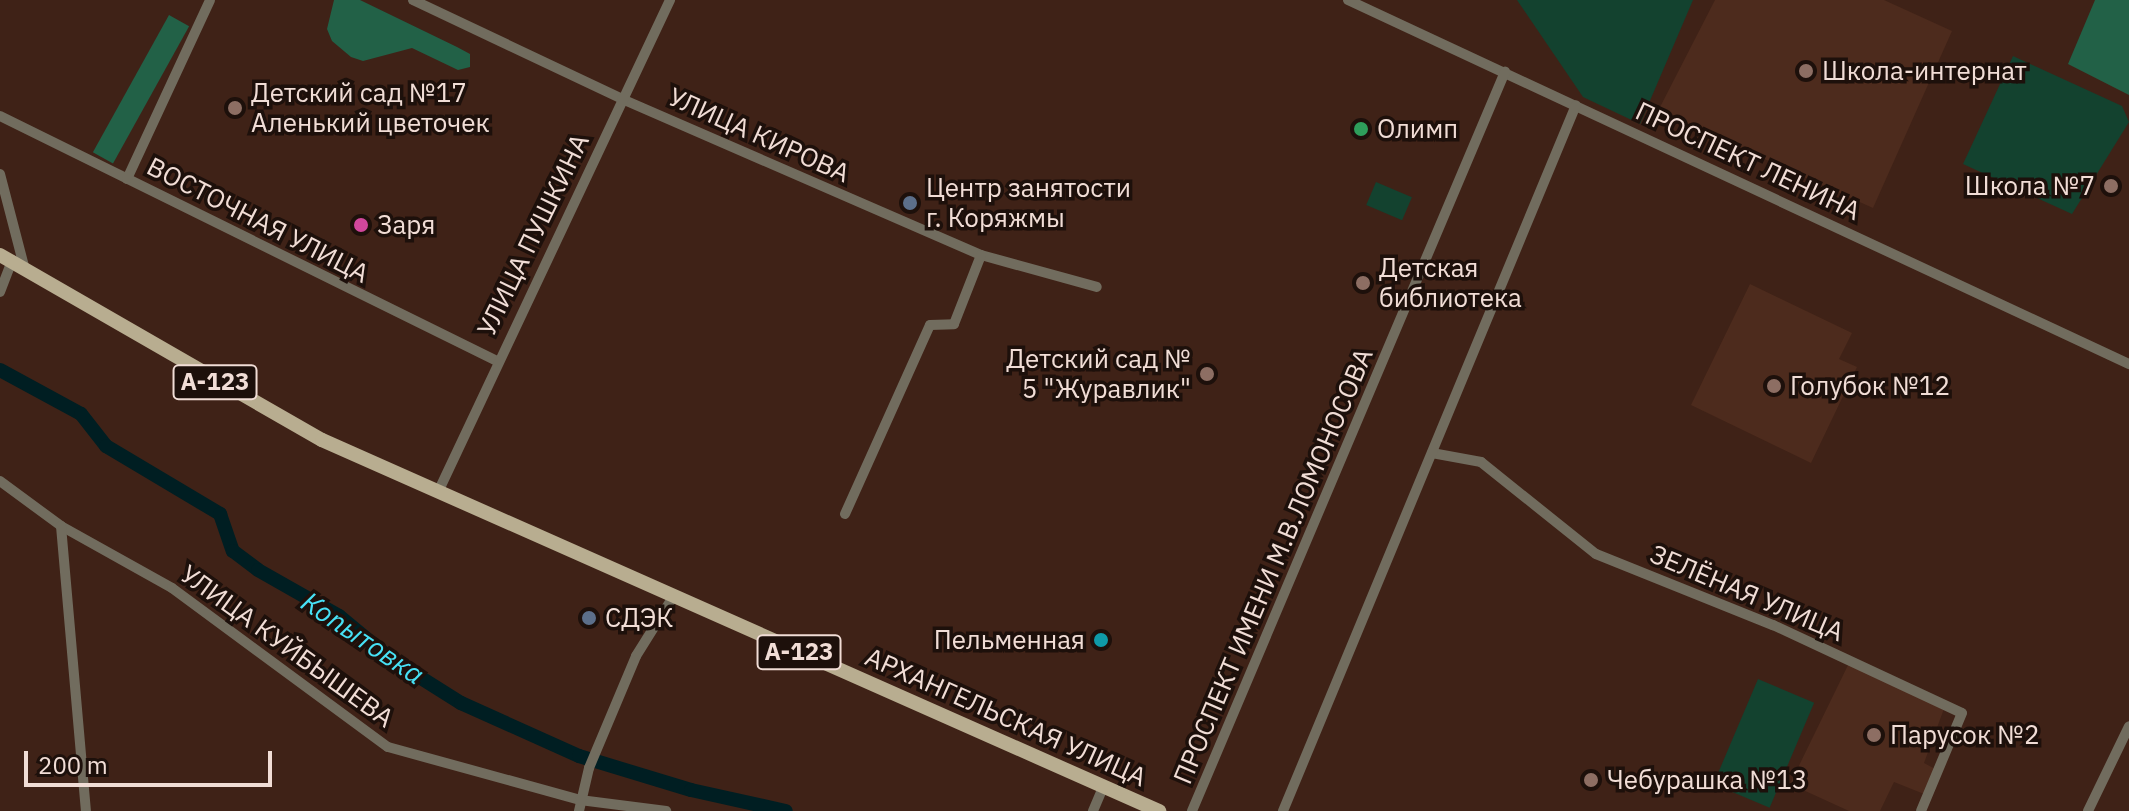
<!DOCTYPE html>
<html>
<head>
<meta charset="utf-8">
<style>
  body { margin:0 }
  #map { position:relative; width:2129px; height:811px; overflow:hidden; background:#3f2217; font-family:"IBM Plex Sans",sans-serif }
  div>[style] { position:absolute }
  .built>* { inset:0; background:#4d2b1d }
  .green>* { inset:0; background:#13422f; transform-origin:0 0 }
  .forest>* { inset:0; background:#226147; transform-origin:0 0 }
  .river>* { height:14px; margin:-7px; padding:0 7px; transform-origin:7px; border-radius:7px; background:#001e22 }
  .minor>* { height:10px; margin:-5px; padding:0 5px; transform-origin:5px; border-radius:5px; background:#716c5e }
  .major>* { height:14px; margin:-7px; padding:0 7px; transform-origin:7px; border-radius:7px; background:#b8ad90 }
  .dots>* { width:22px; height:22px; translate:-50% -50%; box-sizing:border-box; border:4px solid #1d100b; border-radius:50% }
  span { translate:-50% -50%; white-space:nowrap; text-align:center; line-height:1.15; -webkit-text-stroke:7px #1d100b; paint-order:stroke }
  .shield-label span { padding:2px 6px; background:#1d100b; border:2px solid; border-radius:6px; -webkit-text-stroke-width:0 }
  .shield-label { font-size:24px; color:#f1ddd6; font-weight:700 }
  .poi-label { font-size:26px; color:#f1ddd6 }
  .left { translate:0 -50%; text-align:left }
  .right { translate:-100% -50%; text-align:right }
  .street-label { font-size:26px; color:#f1ddd6 }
  .water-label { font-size:28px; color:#47e1f5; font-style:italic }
  .scale { position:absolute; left:24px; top:751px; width:248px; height:36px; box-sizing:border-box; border:4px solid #f1ddd6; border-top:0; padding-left:10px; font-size:24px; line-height:28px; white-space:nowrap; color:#f1ddd6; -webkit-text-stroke:6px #1d100b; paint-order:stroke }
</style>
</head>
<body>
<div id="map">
  <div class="built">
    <i style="clip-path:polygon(1715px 0,1884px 0,1952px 31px,1873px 208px,1658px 111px)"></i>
    <i style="clip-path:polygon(1750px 284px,1852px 333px,1839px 359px,1857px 367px,1811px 463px,1691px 405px)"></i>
    <i style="clip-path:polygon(1851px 659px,1945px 706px,1924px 763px,1939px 771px,1929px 796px,1894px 782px,1880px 811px,1849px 811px,1790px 784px)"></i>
  </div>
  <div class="green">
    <i style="clip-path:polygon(1517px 0,1693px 0,1640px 124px,1583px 97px)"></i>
    <i style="clip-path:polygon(2013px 56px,2122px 106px,2129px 122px,2072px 214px,1963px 164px)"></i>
    <i style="left:1376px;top:182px;width:39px;height:25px;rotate:23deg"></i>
    <i style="left:1758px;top:679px;width:61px;height:114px;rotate:23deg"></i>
  </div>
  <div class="forest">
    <i style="clip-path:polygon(334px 0,360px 0,457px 47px,470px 54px,470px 67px,458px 70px,412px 48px,363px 61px,351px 57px,332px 41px,327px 29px)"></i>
    <i style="clip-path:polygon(2095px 0,2129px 0,2129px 95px,2068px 64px)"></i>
    <i style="left:169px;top:15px;width:23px;height:157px;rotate:29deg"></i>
  </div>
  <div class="river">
    <i style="left:0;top:370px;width:92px;rotate:28.5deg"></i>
    <i style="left:81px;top:414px;width:41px;rotate:52deg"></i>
    <i style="left:106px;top:446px;width:133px;rotate:30.8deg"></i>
    <i style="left:220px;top:514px;width:39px;rotate:71deg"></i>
    <i style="left:233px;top:551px;width:31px;rotate:37deg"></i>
    <i style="left:258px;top:570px;width:93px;rotate:29.6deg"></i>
    <i style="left:339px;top:616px;width:67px;rotate:39.6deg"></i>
    <i style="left:391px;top:659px;width:83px;rotate:32.2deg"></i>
    <i style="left:461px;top:703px;width:129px;rotate:24.2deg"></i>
    <i style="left:579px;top:756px;width:117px;rotate:16.9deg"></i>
    <i style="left:691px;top:790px;width:97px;rotate:12.5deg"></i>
  </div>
  <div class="minor">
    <i style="left:413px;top:0;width:231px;rotate:25.3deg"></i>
    <i style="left:622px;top:99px;width:391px;rotate:23.5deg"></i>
    <i style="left:981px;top:255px;width:120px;rotate:15.4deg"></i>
    <i style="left:1348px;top:0;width:862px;rotate:24.99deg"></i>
    <i style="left:0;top:116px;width:554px;rotate:26.24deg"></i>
    <i style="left:0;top:174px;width:95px;rotate:75.4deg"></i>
    <i style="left:127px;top:179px;width:197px;rotate:-65.1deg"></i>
    <i style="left:0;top:292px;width:34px;rotate:-69deg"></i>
    <i style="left:1432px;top:453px;width:50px;rotate:10.4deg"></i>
    <i style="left:1481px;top:462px;width:147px;rotate:38.7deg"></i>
    <i style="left:1596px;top:554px;width:191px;rotate:21.9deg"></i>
    <i style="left:1773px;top:625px;width:208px;rotate:25deg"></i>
    <i style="left:1962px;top:713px;width:106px;rotate:112.7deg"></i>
    <i style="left:0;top:481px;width:76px;rotate:36.4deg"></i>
    <i style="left:61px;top:526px;width:127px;rotate:29.2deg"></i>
    <i style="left:172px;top:588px;width:268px;rotate:36.4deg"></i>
    <i style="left:388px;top:747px;width:199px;rotate:15.4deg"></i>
    <i style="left:580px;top:800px;width:87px;rotate:7.3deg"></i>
    <i style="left:439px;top:490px;width:542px;rotate:-64.76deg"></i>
    <i style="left:845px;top:514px;width:207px;rotate:-65.8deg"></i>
    <i style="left:930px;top:325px;width:24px;rotate:-2deg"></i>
    <i style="left:954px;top:324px;width:74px;rotate:-68.6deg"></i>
    <i style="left:61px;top:526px;width:286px;rotate:85deg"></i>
    <i style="left:579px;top:811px;width:44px;rotate:-76.9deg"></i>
    <i style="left:589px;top:768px;width:121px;rotate:-67.2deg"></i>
    <i style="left:636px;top:656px;width:70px;rotate:-57.9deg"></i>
    <i style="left:1093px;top:811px;width:25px;rotate:-67deg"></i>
    <i style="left:1192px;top:811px;width:803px;rotate:-67.05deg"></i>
    <i style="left:1283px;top:811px;width:764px;rotate:-67.46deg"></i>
    <i style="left:2088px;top:811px;width:94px;rotate:-64.2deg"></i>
  </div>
  <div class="major">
    <i style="left:0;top:255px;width:371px;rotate:29.9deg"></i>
    <i style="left:322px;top:440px;width:916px;rotate:23.91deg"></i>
  </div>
  <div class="dots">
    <i style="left:1806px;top:71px;background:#8d6e63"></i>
    <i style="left:235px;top:108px;background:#8d6e63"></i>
    <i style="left:1361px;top:129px;background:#2e9e5b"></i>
    <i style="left:2111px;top:186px;background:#8d6e63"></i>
    <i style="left:910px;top:203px;background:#5c6f8a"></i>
    <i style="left:361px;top:225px;background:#d1479c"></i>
    <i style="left:1363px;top:283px;background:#8d6e63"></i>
    <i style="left:1207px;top:374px;background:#8d6e63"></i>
    <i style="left:1774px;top:386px;background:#8d6e63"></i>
    <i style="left:589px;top:618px;background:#5c6f8a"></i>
    <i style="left:1101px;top:640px;background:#0f9aa8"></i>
    <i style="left:1874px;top:735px;background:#8d6e63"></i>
    <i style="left:1591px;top:780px;background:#8d6e63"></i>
  </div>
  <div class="shield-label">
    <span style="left:215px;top:382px">А-123</span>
    <span style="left:799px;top:652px">А-123</span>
  </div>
  <div class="poi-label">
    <span class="left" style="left:1822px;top:71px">Школа-интернат</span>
    <span class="left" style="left:251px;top:108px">Детский сад №17<br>Аленький цветочек</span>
    <span class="left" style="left:1377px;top:129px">Олимп</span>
    <span class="right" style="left:2095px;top:186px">Школа №7</span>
    <span class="left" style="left:926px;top:203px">Центр занятости<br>г. Коряжмы</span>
    <span class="left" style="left:377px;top:225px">Заря</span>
    <span class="left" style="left:1379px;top:283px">Детская<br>библиотека</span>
    <span class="right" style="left:1191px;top:374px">Детский сад №<br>5 "Журавлик"</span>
    <span class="left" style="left:1790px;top:386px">Голубок №12</span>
    <span class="left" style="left:605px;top:618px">СДЭК</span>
    <span class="right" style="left:1085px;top:640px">Пельменная</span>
    <span class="left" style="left:1890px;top:735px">Парусок №2</span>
    <span class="left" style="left:1607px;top:780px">Чебурашка №13</span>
  </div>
  <div class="street-label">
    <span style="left:759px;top:135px;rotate:24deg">УЛИЦА КИРОВА</span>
    <span style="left:1748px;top:161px;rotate:25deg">ПРОСПЕКТ ЛЕНИНА</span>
    <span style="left:258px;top:220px;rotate:27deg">ВОСТОЧНАЯ УЛИЦА</span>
    <span style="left:533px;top:235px;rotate:-64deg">УЛИЦА ПУШКИНА</span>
    <span style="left:1273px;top:566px;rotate:-67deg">ПРОСПЕКТ ИМЕНИ М.В.ЛОМОНОСОВА</span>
    <span style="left:1747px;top:593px;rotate:23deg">ЗЕЛЁНАЯ УЛИЦА</span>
    <span style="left:287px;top:646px;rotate:36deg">УЛИЦА КУЙБЫШЕВА</span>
    <span style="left:1006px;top:717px;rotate:24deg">АРХАНГЕЛЬСКАЯ УЛИЦА</span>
  </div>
  <div class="water-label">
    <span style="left:363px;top:638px;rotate:34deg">Копытовка</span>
  </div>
  <div class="scale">200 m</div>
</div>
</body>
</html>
